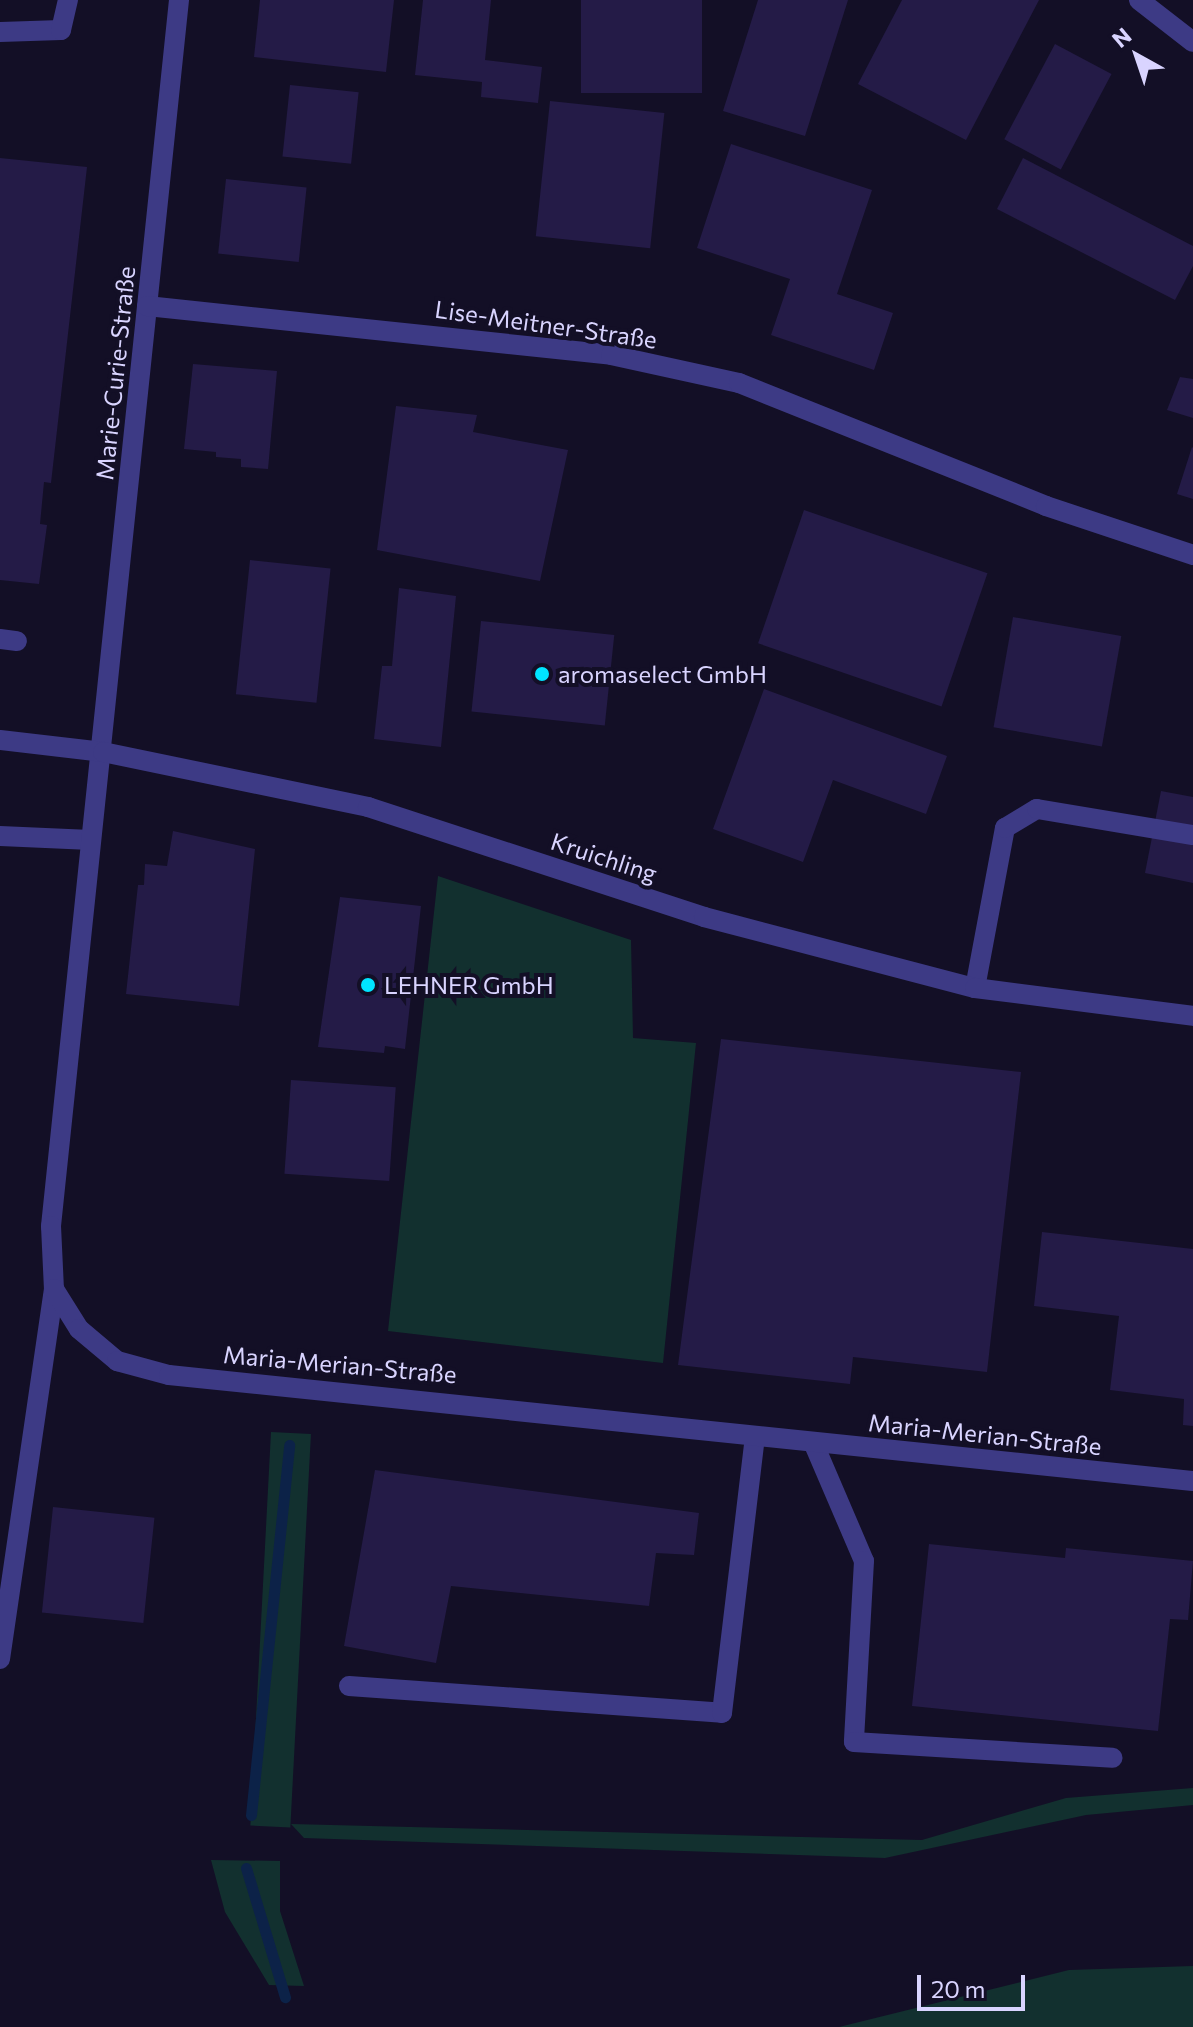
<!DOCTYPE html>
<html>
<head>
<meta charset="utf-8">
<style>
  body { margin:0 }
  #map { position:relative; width:1193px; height:2027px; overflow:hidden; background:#130f26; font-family:Commissioner,sans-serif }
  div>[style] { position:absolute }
  .green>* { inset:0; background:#12302f; transform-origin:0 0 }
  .stream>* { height:11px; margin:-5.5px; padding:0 5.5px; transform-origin:5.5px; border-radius:5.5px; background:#0c2248 }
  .building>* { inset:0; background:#241b47; transform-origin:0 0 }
  .lane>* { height:20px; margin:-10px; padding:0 10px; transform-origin:10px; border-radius:10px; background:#3d3a85 }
  .street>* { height:20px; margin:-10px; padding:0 10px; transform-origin:10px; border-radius:10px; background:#3d3a85 }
  .dots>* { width:22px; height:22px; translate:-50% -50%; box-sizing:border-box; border:4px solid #130f26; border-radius:50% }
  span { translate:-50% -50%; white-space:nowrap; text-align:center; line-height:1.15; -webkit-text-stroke:8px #130f26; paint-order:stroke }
  .street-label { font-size:24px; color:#d9d4ff }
  .poi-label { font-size:24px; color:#d9d4ff }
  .left { translate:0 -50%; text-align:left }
  .north { position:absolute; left:1097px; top:16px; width:80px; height:80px; -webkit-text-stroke:6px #130f26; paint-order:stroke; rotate:320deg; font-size:22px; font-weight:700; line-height:32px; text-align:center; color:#d9d4ff }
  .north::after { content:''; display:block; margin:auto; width:28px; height:36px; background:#d9d4ff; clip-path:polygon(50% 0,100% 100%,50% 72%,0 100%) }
  .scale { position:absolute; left:917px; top:1975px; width:108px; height:36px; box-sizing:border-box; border:4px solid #d9d4ff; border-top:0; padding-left:10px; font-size:24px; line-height:28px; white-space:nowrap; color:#d9d4ff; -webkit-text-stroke:6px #130f26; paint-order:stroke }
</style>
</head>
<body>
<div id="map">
  <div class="green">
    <i style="clip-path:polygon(438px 876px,631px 940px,633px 1038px,696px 1043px,663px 1363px,388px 1331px)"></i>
    <i style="left:271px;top:1432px;width:40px;height:394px;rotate:3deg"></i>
    <i style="clip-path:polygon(1193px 1788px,1193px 1805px,1086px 1815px,885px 1858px,304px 1838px,291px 1824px,922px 1840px,1066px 1798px)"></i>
    <i style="clip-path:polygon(211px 1860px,280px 1861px,280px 1911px,304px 1986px,269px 1985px,225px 1912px)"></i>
    <i style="clip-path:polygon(1193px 1966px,1193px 2027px,839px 2027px,1069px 1970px)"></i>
  </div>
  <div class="stream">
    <i style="left:251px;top:1815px;width:372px;rotate:-84.1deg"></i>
    <i style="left:246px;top:1868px;width:135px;rotate:73.2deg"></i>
  </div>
  <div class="building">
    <i style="clip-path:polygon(260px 0,394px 0,386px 72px,254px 57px)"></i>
    <i style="clip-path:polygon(423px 0,491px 0,485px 60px,542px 67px,538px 103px,481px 97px,482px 82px,415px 75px)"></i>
    <i style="left:581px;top:0;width:121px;height:93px"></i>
    <i style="clip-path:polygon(758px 0,848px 0,805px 136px,723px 111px)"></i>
    <i style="clip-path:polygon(902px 0,1039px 0,966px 140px,858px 84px)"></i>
    <i style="left:1055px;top:44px;width:64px;height:108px;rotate:28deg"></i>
    <i style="left:290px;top:85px;width:69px;height:72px;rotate:6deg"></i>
    <i style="left:550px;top:101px;width:115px;height:136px;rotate:6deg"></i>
    <i style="clip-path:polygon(731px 144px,872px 190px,837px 294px,893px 313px,874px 370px,771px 335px,790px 279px,697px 248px)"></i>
    <i style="clip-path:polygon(0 158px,87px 167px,51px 483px,44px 482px,40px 524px,47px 525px,39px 584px,0 580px)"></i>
    <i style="clip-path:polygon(1023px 158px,1193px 246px,1193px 266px,1175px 300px,997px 209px)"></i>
    <i style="left:226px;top:179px;width:81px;height:75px;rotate:6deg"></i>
    <i style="clip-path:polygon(193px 364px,277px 371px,268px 469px,241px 467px,241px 459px,216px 457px,216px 452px,184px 449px)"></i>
    <i style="clip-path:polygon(1180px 377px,1193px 379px,1193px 418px,1167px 410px)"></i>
    <i style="clip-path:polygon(396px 406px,477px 415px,473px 432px,568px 450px,540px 581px,377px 550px)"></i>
    <i style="clip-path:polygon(1192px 447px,1193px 448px,1193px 499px,1177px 494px)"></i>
    <i style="left:804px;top:510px;width:194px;height:141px;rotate:19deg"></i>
    <i style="left:250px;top:560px;width:81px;height:135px;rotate:6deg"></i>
    <i style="clip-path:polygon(399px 588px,456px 596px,441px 747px,374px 739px,382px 666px,392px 666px)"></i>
    <i style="left:1013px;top:617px;width:110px;height:112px;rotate:10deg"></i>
    <i style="left:481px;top:621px;width:134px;height:91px;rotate:6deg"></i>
    <i style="clip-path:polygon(764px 689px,947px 756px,926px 814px,833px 780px,803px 862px,713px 829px)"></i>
    <i style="clip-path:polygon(1161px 791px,1193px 797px,1193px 883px,1145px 873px)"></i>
    <i style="clip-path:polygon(173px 831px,255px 849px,239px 1006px,126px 994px,138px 885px,144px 885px,145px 864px,167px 866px)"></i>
    <i style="clip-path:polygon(340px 897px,421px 906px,405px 1049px,385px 1046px,384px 1053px,318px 1047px)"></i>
    <i style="clip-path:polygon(721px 1039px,1021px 1072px,987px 1372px,853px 1357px,850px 1384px,678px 1365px)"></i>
    <i style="left:291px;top:1080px;width:105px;height:94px;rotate:4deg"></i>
    <i style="clip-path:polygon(1042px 1232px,1193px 1249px,1193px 1426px,1183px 1425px,1184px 1399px,1110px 1390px,1119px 1316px,1034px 1306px)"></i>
    <i style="clip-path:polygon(375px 1470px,699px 1513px,694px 1555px,656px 1553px,649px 1606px,451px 1586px,436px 1663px,344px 1646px)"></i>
    <i style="left:53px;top:1507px;width:102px;height:106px;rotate:6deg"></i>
    <i style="clip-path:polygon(929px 1544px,1065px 1558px,1066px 1548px,1193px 1561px,1188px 1620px,1170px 1619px,1158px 1731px,912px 1706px)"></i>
  </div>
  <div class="lane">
    <i style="left:0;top:32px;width:61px;rotate:-1.9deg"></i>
    <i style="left:61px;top:30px;width:31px;rotate:-77deg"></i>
    <i style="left:0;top:639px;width:17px;rotate:7deg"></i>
    <i style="left:0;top:836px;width:91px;rotate:2.5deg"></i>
    <i style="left:975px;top:988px;width:163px;rotate:-79.4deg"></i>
    <i style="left:1005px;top:828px;width:37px;rotate:-31deg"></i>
    <i style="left:1037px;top:809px;width:158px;rotate:9.5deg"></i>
    <i style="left:813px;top:1442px;width:129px;rotate:66.8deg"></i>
    <i style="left:864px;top:1561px;width:181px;rotate:93.2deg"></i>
    <i style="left:854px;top:1742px;width:259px;rotate:3.5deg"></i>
    <i style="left:0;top:1659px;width:374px;rotate:-81.7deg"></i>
    <i style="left:349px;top:1686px;width:374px;rotate:4.1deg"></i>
    <i style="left:722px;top:1713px;width:279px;rotate:-83.2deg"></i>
  </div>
  <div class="street">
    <i style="left:179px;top:0;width:1233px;rotate:95.96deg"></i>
    <i style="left:51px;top:1226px;width:63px;rotate:87.3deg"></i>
    <i style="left:54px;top:1289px;width:47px;rotate:58deg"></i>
    <i style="left:79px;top:1329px;width:50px;rotate:40.1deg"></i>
    <i style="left:117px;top:1361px;width:54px;rotate:15.1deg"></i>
    <i style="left:169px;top:1375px;width:1029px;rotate:5.91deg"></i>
    <i style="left:1139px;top:0;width:68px;rotate:37.9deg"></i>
    <i style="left:147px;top:306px;width:467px;rotate:6deg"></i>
    <i style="left:611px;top:355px;width:131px;rotate:12.3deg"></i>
    <i style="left:739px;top:383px;width:331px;rotate:21.8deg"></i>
    <i style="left:1046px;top:506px;width:155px;rotate:18.4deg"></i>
    <i style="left:0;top:740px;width:104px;rotate:6.6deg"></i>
    <i style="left:103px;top:752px;width:271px;rotate:11.7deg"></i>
    <i style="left:368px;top:807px;width:354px;rotate:18.1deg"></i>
    <i style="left:704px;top:917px;width:280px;rotate:14.7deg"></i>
    <i style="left:975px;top:988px;width:220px;rotate:7.3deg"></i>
  </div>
  <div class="dots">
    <i style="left:542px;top:674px;background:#00e5ff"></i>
    <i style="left:368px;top:985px;background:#00e5ff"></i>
  </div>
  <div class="street-label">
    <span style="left:546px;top:324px;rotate:8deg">Lise-Meitner-Straße</span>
    <span style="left:115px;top:373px;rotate:-84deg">Marie-Curie-Straße</span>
    <span style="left:604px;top:857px;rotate:18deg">Kruichling</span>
    <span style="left:340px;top:1364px;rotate:5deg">Maria-Merian-Straße</span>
    <span style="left:985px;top:1434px;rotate:6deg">Maria-Merian-Straße</span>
  </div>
  <div class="poi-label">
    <span class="left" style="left:558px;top:674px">aromaselect GmbH</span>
    <span class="left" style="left:384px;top:985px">LEHNER GmbH</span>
  </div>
  <div class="north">N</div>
  <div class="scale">20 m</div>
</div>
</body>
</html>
